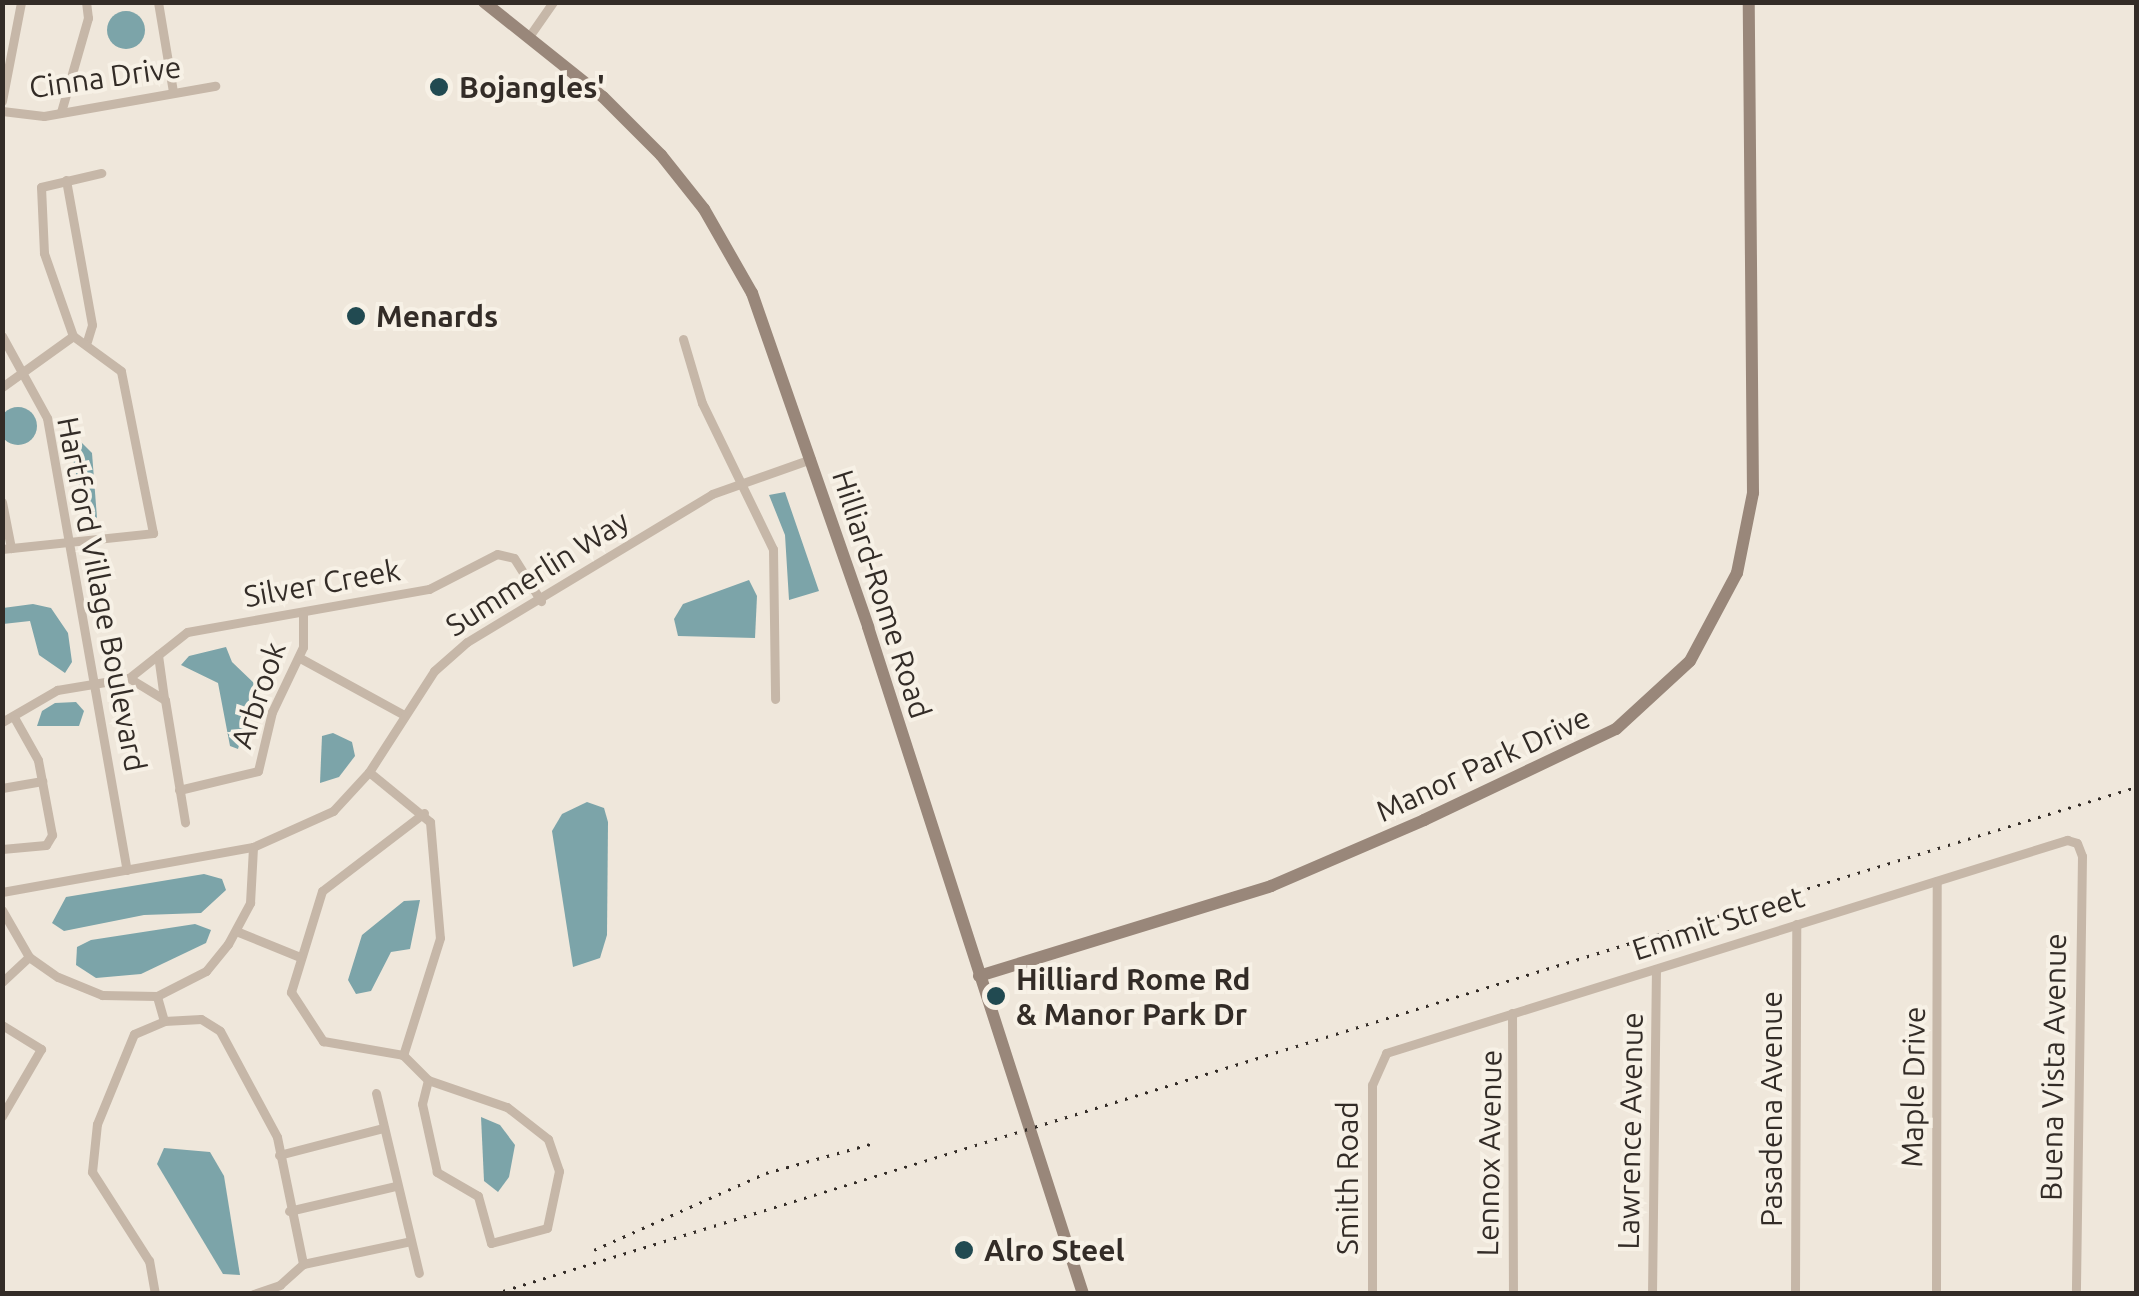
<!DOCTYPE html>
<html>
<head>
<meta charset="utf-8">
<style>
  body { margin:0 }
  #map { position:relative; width:2139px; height:1296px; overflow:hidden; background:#efe7db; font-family:Ubuntu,sans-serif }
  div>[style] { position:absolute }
  .water>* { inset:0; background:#7ca4a9 }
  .round { border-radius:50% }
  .street>* { height:9px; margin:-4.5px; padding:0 4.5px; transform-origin:4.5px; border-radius:4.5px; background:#c6b7a8 }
  .secondary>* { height:12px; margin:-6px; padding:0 6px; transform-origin:6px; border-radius:6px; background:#99877a }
  .rail>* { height:2.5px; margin-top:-1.25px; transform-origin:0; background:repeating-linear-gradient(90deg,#332c27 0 2.5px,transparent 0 10.5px) }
  .dots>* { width:28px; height:28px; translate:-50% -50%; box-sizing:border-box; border:5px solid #f7f1e6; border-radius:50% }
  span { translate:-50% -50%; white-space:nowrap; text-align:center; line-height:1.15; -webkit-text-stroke:8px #f7f1e6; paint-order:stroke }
  .street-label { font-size:30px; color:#332c27 }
  .poi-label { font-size:30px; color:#332c27; font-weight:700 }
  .left { translate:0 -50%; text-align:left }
  .frame { position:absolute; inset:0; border:5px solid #332c27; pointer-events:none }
</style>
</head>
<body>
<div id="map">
  <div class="water">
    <i class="round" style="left:107px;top:11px;width:38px;height:38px"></i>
    <i class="round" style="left:-1px;top:407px;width:38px;height:38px"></i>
    <i style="clip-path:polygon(77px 438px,92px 453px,97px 518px,87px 511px,77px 478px,71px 449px)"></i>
    <i style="clip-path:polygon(785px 492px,819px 591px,789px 600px,785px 535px,769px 495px)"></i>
    <i style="clip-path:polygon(749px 580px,757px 596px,755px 638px,678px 636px,674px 619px,683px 604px)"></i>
    <i style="clip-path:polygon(33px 604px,51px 608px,68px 633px,72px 662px,65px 673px,39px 655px,30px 621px,3px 624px,3px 608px)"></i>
    <i style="clip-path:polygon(226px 647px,232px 662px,256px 685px,238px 749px,230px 746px,218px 683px,181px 665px,189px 656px)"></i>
    <i style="clip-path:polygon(76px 702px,84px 711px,79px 726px,37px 726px,42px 711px,55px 703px)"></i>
    <i style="clip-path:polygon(333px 733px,352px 742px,355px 756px,339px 777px,320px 783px,322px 736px)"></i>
    <i style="clip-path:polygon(587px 802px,604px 808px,608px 822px,607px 935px,600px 958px,573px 967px,552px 831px,562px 814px)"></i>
    <i style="clip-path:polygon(204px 874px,222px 879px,226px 890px,201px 913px,144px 915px,64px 931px,52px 923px,66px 897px)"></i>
    <i style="clip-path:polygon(420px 900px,410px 949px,391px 952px,371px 991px,356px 994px,348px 980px,362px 935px,404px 901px)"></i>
    <i style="clip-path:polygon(195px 924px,211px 930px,206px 943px,141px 974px,96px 978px,76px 965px,77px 947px,91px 940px)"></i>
    <i style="clip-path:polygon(481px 1117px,500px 1125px,515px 1145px,509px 1177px,498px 1192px,484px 1181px)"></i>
    <i style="clip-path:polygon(164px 1148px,210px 1152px,224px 1176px,240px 1275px,223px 1274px,157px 1164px)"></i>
  </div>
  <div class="street">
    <i style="left:158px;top:2px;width:91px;rotate:80.5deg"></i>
    <i style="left:528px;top:38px;width:44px;rotate:-55.2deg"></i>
    <i style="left:2px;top:101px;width:101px;rotate:-79.1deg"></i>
    <i style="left:2px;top:111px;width:42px;rotate:6.8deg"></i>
    <i style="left:44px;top:116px;width:174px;rotate:-10deg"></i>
    <i style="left:61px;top:112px;width:98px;rotate:-74deg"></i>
    <i style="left:88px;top:18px;width:16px;rotate:-97deg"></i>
    <i style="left:66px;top:180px;width:147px;rotate:79.8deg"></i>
    <i style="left:92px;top:325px;width:17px;rotate:107deg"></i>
    <i style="left:2px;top:336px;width:94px;rotate:61.2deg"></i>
    <i style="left:47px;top:418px;width:459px;rotate:80deg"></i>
    <i style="left:683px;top:339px;width:67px;rotate:73.5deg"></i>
    <i style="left:702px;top:403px;width:162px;rotate:64.1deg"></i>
    <i style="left:773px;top:549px;width:150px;rotate:89.2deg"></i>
    <i style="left:2px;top:387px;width:87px;rotate:-35.7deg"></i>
    <i style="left:2px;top:502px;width:47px;rotate:78.9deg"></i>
    <i style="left:2px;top:549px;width:152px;rotate:-6deg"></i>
    <i style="left:153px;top:533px;width:165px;rotate:-101.2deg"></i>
    <i style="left:121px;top:371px;width:59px;rotate:-143.9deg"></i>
    <i style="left:73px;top:336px;width:88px;rotate:-109.3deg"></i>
    <i style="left:44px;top:253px;width:66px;rotate:-92.6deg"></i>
    <i style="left:41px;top:187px;width:62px;rotate:-13.1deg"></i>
    <i style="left:158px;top:655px;width:43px;rotate:82.1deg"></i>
    <i style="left:300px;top:658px;width:119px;rotate:28.7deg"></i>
    <i style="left:129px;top:678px;width:42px;rotate:31.4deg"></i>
    <i style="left:165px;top:700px;width:124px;rotate:80.7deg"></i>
    <i style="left:2px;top:722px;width:64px;rotate:-30.2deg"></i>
    <i style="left:57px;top:690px;width:73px;rotate:-9.5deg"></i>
    <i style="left:129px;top:678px;width:74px;rotate:-38.4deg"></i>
    <i style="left:187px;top:632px;width:246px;rotate:-10.1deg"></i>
    <i style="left:429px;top:589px;width:76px;rotate:-27.2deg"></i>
    <i style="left:497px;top:554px;width:17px;rotate:13deg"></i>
    <i style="left:514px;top:558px;width:51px;rotate:57.9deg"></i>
    <i style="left:369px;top:772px;width:79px;rotate:39.3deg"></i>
    <i style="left:430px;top:822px;width:116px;rotate:85.1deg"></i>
    <i style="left:440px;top:938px;width:123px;rotate:107.5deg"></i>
    <i style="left:2px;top:788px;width:41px;rotate:-9.9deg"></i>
    <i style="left:179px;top:790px;width:81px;rotate:-13.5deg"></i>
    <i style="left:258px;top:771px;width:61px;rotate:-76.7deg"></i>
    <i style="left:272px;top:712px;width:72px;rotate:-64.5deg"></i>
    <i style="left:303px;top:647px;width:33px;rotate:-90deg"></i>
    <i style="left:424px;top:813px;width:128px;rotate:142.6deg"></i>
    <i style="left:322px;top:891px;width:106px;rotate:107.1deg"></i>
    <i style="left:291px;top:992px;width:59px;rotate:56.9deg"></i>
    <i style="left:323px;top:1041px;width:81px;rotate:9.9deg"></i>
    <i style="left:403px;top:1055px;width:35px;rotate:45deg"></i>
    <i style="left:428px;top:1080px;width:83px;rotate:18.9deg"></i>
    <i style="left:507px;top:1107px;width:52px;rotate:38deg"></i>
    <i style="left:548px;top:1139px;width:34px;rotate:71deg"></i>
    <i style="left:559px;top:1171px;width:58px;rotate:101.9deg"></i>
    <i style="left:547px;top:1228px;width:58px;rotate:165deg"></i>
    <i style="left:491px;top:1243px;width:49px;rotate:-105.5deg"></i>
    <i style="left:478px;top:1196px;width:48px;rotate:-149.7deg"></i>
    <i style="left:437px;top:1172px;width:70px;rotate:-102.4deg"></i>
    <i style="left:422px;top:1104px;width:25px;rotate:-76deg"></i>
    <i style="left:2px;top:849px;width:44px;rotate:-5.2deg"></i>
    <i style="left:46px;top:845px;width:12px;rotate:-59deg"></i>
    <i style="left:52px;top:835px;width:76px;rotate:-100.6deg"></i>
    <i style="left:38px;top:760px;width:47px;rotate:-119.3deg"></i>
    <i style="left:2px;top:892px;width:255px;rotate:-10.2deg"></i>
    <i style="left:253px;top:847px;width:88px;rotate:-24.2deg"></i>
    <i style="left:333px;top:811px;width:53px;rotate:-47.3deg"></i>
    <i style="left:369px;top:772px;width:120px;rotate:-57.2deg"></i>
    <i style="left:434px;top:671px;width:44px;rotate:-41.3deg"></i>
    <i style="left:467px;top:642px;width:286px;rotate:-31.1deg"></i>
    <i style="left:712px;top:494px;width:105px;rotate:-19.5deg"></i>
    <i style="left:2px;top:910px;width:54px;rotate:60.1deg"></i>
    <i style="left:29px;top:957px;width:35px;rotate:35deg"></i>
    <i style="left:58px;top:977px;width:48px;rotate:22.2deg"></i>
    <i style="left:102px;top:995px;width:55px;rotate:1deg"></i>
    <i style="left:157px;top:996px;width:55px;rotate:-27deg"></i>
    <i style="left:206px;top:971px;width:35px;rotate:-51deg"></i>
    <i style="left:228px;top:944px;width:47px;rotate:-61.8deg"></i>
    <i style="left:250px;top:903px;width:56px;rotate:-86.9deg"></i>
    <i style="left:236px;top:931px;width:69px;rotate:22.1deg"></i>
    <i style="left:2px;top:982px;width:37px;rotate:-43deg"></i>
    <i style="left:1512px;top:1013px;width:281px;rotate:89.8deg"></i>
    <i style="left:164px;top:1021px;width:37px;rotate:-3deg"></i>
    <i style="left:201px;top:1019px;width:22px;rotate:32deg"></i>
    <i style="left:220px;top:1031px;width:120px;rotate:61.7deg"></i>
    <i style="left:277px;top:1137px;width:130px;rotate:78.4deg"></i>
    <i style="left:303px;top:1264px;width:31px;rotate:138deg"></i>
    <i style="left:280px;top:1285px;width:28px;rotate:161deg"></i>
    <i style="left:2px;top:1025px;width:46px;rotate:31.6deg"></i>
    <i style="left:41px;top:1049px;width:78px;rotate:120.2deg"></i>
    <i style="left:376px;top:1093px;width:185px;rotate:76.6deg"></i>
    <i style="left:279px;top:1155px;width:107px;rotate:-14.6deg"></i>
    <i style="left:289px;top:1211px;width:110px;rotate:-13.2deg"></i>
    <i style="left:303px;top:1264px;width:110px;rotate:-12deg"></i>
    <i style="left:155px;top:1294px;width:34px;rotate:-100deg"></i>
    <i style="left:149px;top:1261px;width:106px;rotate:-122.6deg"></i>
    <i style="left:92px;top:1172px;width:48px;rotate:-84.1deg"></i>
    <i style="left:97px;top:1124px;width:97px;rotate:-67.7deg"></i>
    <i style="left:134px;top:1034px;width:33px;rotate:-23deg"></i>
    <i style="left:164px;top:1021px;width:26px;rotate:-106deg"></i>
    <i style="left:1372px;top:1294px;width:209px;rotate:-90deg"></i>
    <i style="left:1372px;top:1085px;width:35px;rotate:-66deg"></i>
    <i style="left:1386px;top:1053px;width:714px;rotate:-17.37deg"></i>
    <i style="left:2067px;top:840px;width:10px;rotate:17deg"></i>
    <i style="left:2077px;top:843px;width:14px;rotate:69deg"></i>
    <i style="left:2082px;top:856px;width:438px;rotate:90.8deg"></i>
    <i style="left:1652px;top:1294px;width:325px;rotate:-89.3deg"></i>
    <i style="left:1795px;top:1294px;width:370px;rotate:-89.8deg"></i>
    <i style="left:1936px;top:1294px;width:413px;rotate:-89.9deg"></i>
  </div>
  <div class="secondary">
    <i style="left:484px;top:2px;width:152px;rotate:38.6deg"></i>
    <i style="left:603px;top:97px;width:82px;rotate:45deg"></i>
    <i style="left:661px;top:155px;width:69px;rotate:51.5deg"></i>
    <i style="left:704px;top:209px;width:97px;rotate:60.3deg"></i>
    <i style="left:752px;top:293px;width:354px;rotate:70.8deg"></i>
    <i style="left:868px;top:627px;width:701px;rotate:72.13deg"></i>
    <i style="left:979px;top:976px;width:306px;rotate:-17.1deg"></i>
    <i style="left:1271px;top:886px;width:167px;rotate:-23.3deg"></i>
    <i style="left:1424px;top:820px;width:212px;rotate:-25.4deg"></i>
    <i style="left:1616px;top:729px;width:100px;rotate:-42.6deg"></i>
    <i style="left:1690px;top:661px;width:100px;rotate:-61.9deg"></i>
    <i style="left:1737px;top:573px;width:82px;rotate:-78.7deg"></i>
    <i style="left:1753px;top:493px;width:491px;rotate:-90.5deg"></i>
  </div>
  <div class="rail">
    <i style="left:594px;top:1250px;width:188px;rotate:-24.1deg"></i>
    <i style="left:766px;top:1173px;width:112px;rotate:-15.5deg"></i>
    <i style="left:493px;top:1294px;width:1719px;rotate:-17.15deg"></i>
  </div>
  <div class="dots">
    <i style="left:439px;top:87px;background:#214a51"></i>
    <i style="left:356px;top:316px;background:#214a51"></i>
    <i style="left:996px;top:996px;background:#214a51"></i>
    <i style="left:964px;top:1250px;background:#214a51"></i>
  </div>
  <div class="street-label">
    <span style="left:105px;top:77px;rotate:-8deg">Cinna Drive</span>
    <span style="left:537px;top:573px;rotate:-32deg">Summerlin Way</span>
    <span style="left:322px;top:583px;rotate:-10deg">Silver Creek</span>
    <span style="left:102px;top:594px;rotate:79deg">Hartford Village Boulevard</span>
    <span style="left:882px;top:594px;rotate:72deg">Hilliard-Rome Road</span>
    <span style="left:258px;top:695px;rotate:-71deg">Arbrook</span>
    <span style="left:1483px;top:764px;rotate:-25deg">Manor Park Drive</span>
    <span style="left:1718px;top:923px;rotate:-18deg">Emmit Street</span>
    <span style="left:2053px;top:1067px;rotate:-89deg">Buena Vista Avenue</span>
    <span style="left:1913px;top:1087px;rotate:-89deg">Maple Drive</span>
    <span style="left:1771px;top:1109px;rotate:-90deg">Pasadena Avenue</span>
    <span style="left:1630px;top:1131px;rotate:-89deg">Lawrence Avenue</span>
    <span style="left:1489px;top:1153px;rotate:-89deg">Lennox Avenue</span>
    <span style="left:1347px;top:1178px;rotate:-90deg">Smith Road</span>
  </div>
  <div class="poi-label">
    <span class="left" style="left:459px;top:87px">Bojangles'</span>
    <span class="left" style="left:376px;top:316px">Menards</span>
    <span class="left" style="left:1016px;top:996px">Hilliard Rome Rd<br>&amp; Manor Park Dr</span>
    <span class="left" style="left:984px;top:1250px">Alro Steel</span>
  </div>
  <div class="frame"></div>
</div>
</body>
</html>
